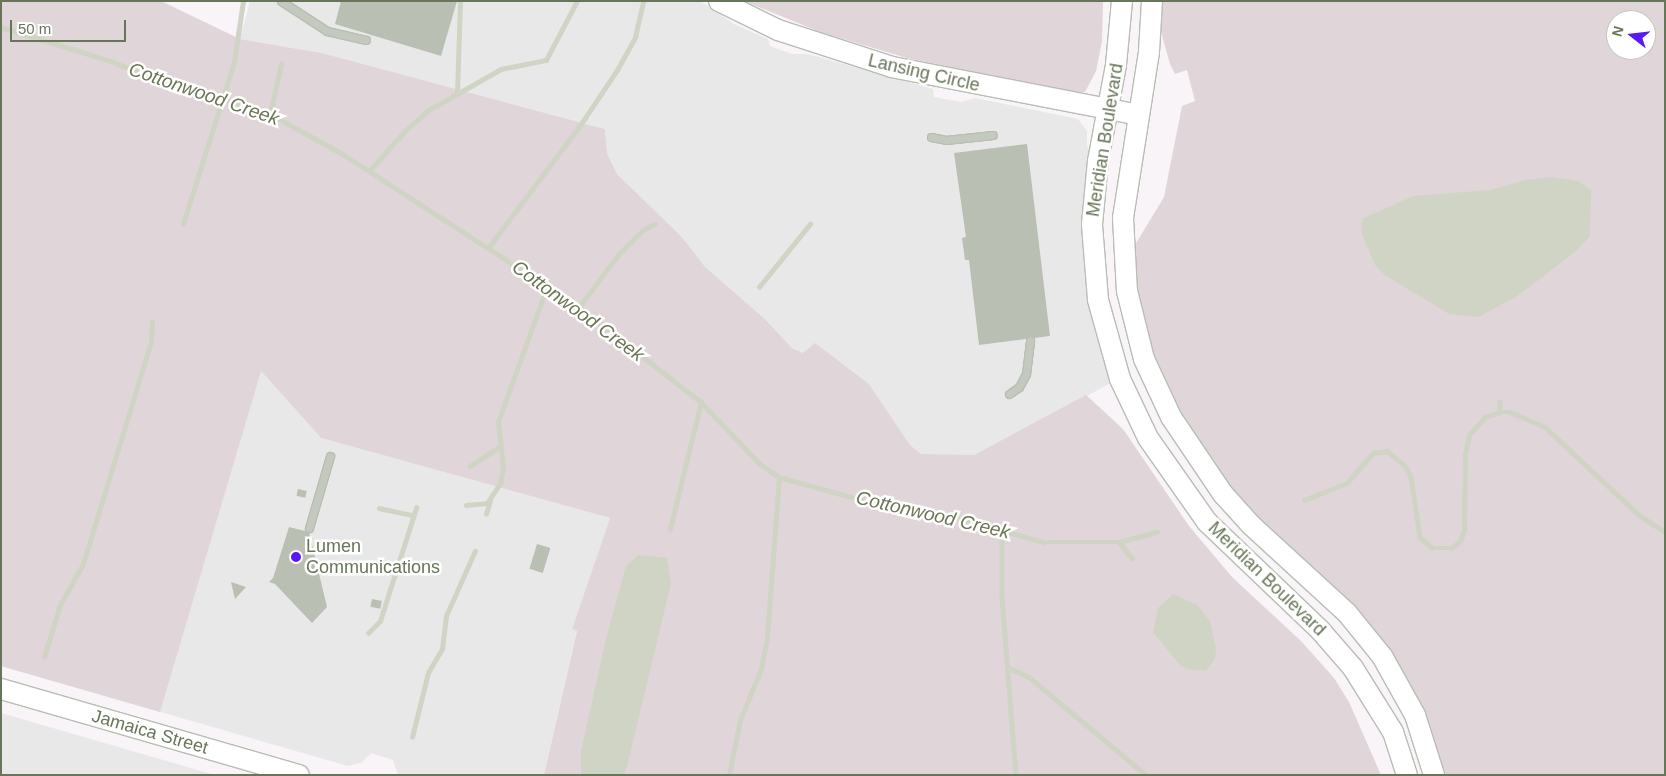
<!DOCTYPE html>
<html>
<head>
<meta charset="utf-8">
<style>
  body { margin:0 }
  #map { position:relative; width:1666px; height:776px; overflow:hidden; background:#f8f4f8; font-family:Helvetica,sans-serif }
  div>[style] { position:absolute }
  .built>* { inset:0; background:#e9e8e8 }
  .green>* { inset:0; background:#e0d5d8 }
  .water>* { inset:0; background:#cfd4c5 }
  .stream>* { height:4.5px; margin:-2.25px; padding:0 2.25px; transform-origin:2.25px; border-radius:2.25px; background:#cfd4c5 }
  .building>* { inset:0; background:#b9bfb2; transform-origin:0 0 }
  .roads { filter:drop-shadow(1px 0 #b8beb2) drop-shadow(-1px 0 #b8beb2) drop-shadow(0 1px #b8beb2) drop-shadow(0 -1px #b8beb2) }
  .lane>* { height:7px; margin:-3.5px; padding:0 3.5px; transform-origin:3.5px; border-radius:3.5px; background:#c4c9c0 }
  .secondary>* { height:20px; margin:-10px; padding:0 10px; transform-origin:10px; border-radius:10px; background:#fff }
  .dots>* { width:14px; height:14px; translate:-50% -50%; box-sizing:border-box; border:2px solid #fff; border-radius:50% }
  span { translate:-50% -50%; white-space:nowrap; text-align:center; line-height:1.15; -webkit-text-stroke:5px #fff; paint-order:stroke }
  .street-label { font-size:18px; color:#677658 }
  .poi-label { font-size:18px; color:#677658 }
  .left { translate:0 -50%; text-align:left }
  .water-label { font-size:19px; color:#6b7656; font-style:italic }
  .frame { position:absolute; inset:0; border:2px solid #677658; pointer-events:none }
  .north { position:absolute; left:1606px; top:10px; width:50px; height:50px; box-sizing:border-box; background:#fff; border:1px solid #c2c8bc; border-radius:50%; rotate:286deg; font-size:14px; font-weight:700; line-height:20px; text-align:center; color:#677658 }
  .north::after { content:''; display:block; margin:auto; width:18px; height:22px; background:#591af2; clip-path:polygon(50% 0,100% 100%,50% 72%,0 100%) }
  .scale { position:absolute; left:10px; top:20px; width:116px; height:22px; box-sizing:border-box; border:2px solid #677658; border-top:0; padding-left:6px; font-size:15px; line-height:18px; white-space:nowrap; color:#677658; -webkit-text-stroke:4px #fff; paint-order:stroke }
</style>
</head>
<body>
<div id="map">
  <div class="built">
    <i style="clip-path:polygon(250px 1px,700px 1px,734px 24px,768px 39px,770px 46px,792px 54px,808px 54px,933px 89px,934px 97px,961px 102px,975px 98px,1078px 119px,1087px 131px,1087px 146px,1090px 151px,1083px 232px,1087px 289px,1094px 327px,1111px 383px,974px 456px,921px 454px,910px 445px,869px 384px,792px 348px,765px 319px,704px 267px,681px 236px,617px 174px,607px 153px,605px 129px,322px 53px,240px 39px)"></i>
    <i style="clip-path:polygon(1px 185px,261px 371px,321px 438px,610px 518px,572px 629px,577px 630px,544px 775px,398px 775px,393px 760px,371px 753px,361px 763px,348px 766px,1px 666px)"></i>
    <i style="clip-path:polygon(1px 713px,215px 775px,1px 775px)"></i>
  </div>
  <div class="green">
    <i style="clip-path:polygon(1px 1px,161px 1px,240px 39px,322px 53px,605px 129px,607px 153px,617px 174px,681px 236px,705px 267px,765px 319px,792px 348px,803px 353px,815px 343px,869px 384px,910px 445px,921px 454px,974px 455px,1086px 395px,1123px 429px,1189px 526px,1232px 577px,1302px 642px,1334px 678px,1349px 702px,1381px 775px,544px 775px,577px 631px,572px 629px,610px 518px,321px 438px,261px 371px,160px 712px,1px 666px)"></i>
    <i style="clip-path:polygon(744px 1px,1103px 1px,1102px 41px,1096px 71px,1085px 92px,1078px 93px,907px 58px,820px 32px)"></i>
    <i style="clip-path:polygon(evenodd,1161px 1px,1665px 1px,1665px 775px,1444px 775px,1420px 703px,1389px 650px,1364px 618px,1252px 512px,1225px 481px,1183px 420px,1149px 342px,1135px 279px,1135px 245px,1164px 197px,1182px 106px,1195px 101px,1187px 70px,1175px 74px,1170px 64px,1161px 32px,1161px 1px,1616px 20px,1646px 20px,1646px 50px,1616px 50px,1616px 20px)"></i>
  </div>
  <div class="water">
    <i style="clip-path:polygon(1551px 177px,1578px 181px,1591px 190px,1590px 236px,1575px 252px,1516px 297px,1478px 317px,1449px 314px,1385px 275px,1375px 265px,1362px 234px,1361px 224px,1364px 218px,1413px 196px,1491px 190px,1525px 180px)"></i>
    <i style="clip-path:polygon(639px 555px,667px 558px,671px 583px,627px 767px,624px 775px,581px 775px,581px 751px,606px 639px,626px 566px)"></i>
    <i style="clip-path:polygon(1173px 594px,1197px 605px,1210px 621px,1216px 649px,1215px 659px,1206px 671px,1187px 669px,1179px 664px,1153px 632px,1158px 608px)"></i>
  </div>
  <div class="stream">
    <i style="left:1px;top:27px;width:115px;rotate:17.2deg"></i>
    <i style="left:111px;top:61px;width:85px;rotate:22.1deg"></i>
    <i style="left:190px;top:93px;width:34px;rotate:10deg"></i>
    <i style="left:223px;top:99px;width:49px;rotate:17.7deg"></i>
    <i style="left:270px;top:114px;width:81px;rotate:28.8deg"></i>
    <i style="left:341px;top:153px;width:283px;rotate:32.9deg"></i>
    <i style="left:579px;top:307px;width:155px;rotate:37.9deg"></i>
    <i style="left:701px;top:402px;width:86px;rotate:46.4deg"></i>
    <i style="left:760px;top:464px;width:23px;rotate:34deg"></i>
    <i style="left:779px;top:477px;width:105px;rotate:15.5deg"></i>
    <i style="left:880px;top:505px;width:74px;rotate:8.6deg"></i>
    <i style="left:953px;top:516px;width:94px;rotate:16.1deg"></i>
    <i style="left:1043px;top:542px;width:76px"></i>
    <i style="left:1119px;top:542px;width:39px;rotate:-15deg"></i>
    <i style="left:457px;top:93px;width:92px;rotate:-88.1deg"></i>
    <i style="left:270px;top:114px;width:51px;rotate:-77.6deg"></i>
    <i style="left:370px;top:170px;width:51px;rotate:-48.2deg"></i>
    <i style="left:404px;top:132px;width:31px;rotate:-42deg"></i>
    <i style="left:427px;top:111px;width:85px;rotate:-29.6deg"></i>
    <i style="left:501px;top:69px;width:46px;rotate:-11.3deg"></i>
    <i style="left:546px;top:60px;width:67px;rotate:-62.3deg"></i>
    <i style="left:183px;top:224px;width:170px;rotate:-72.5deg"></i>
    <i style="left:234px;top:62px;width:62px;rotate:-81.6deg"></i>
    <i style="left:488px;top:248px;width:151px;rotate:-53.1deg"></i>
    <i style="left:579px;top:127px;width:69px;rotate:-56.3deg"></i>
    <i style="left:617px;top:70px;width:38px;rotate:-61deg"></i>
    <i style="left:635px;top:37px;width:37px;rotate:-77deg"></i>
    <i style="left:759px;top:287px;width:81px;rotate:-51deg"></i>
    <i style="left:579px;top:307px;width:65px;rotate:-53.1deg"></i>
    <i style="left:618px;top:255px;width:35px;rotate:-45deg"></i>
    <i style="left:643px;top:230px;width:13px;rotate:-27deg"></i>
    <i style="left:1500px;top:402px;width:10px;rotate:90deg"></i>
    <i style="left:470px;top:466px;width:35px;rotate:-33deg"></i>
    <i style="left:1304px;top:500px;width:46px;rotate:-21.6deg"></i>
    <i style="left:1347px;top:483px;width:40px;rotate:-49deg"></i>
    <i style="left:1373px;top:453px;width:14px;rotate:-8deg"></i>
    <i style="left:1387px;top:451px;width:25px;rotate:40deg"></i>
    <i style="left:1406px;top:467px;width:11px;rotate:63deg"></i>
    <i style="left:1411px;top:477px;width:61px;rotate:81.5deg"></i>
    <i style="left:1420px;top:537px;width:16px;rotate:43deg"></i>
    <i style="left:1432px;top:548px;width:20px"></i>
    <i style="left:1452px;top:548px;width:11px;rotate:-41deg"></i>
    <i style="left:1460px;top:541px;width:11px;rotate:-68deg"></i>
    <i style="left:1464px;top:531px;width:77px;rotate:-89.3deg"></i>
    <i style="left:1465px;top:454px;width:19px;rotate:-78deg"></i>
    <i style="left:1469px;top:435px;width:24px;rotate:-48deg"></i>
    <i style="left:1485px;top:417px;width:16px;rotate:-18deg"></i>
    <i style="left:1500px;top:412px;width:10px"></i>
    <i style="left:1510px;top:412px;width:38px;rotate:23deg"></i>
    <i style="left:1545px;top:427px;width:129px;rotate:43.1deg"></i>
    <i style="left:1639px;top:515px;width:31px;rotate:33deg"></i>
    <i style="left:466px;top:505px;width:21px;rotate:-5deg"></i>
    <i style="left:487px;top:503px;width:23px;rotate:-56deg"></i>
    <i style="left:500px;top:484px;width:17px;rotate:-80deg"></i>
    <i style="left:503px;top:467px;width:45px;rotate:-96.3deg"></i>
    <i style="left:498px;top:422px;width:147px;rotate:-70.1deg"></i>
    <i style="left:379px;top:508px;width:35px;rotate:12deg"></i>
    <i style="left:486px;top:514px;width:14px;rotate:-73deg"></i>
    <i style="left:670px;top:529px;width:131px;rotate:-76.3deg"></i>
    <i style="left:1002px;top:531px;width:66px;rotate:90deg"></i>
    <i style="left:1002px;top:597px;width:179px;rotate:85.5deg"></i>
    <i style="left:1119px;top:542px;width:21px;rotate:51deg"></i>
    <i style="left:368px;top:633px;width:17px;rotate:-45deg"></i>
    <i style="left:380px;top:621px;width:119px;rotate:-72.3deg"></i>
    <i style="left:44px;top:657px;width:54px;rotate:-72.9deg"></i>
    <i style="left:60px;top:605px;width:47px;rotate:-60.7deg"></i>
    <i style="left:83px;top:564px;width:232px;rotate:-73deg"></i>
    <i style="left:151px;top:342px;width:20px;rotate:-87deg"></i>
    <i style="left:1009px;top:668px;width:22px;rotate:24deg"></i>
    <i style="left:1029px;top:677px;width:153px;rotate:39.9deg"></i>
    <i style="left:412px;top:737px;width:66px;rotate:-76deg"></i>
    <i style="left:428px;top:673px;width:28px;rotate:-60deg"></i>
    <i style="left:442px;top:649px;width:33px;rotate:-83deg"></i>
    <i style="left:446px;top:616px;width:71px;rotate:-66deg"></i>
    <i style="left:729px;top:775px;width:56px;rotate:-78.7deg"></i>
    <i style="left:740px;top:720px;width:55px;rotate:-67.6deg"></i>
    <i style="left:761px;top:669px;width:33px;rotate:-79deg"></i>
    <i style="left:767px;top:637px;width:160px;rotate:-85.7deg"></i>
  </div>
  <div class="building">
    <i style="clip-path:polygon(341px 1px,457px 1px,441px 56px,335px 24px)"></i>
    <i style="clip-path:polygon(1027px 144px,1050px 336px,979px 345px,969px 260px,965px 260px,962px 238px,966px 237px,954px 153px)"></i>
    <i style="left:298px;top:489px;width:9px;height:7px;rotate:13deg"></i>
    <i style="clip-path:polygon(289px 527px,309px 532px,327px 607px,312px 623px,275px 584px,269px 582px,273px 578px)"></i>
    <i style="left:537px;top:544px;width:14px;height:26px;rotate:17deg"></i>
    <i style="clip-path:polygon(231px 582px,246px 587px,235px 599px)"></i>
    <i style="left:372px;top:599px;width:10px;height:8px;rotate:11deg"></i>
  </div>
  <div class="roads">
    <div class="lane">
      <i style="left:281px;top:1px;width:55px;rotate:33.1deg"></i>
      <i style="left:327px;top:31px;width:40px;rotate:13deg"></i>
      <i style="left:931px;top:137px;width:15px;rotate:11deg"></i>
      <i style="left:946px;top:140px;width:47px;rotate:-6.1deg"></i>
      <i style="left:1009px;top:394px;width:12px;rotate:-35deg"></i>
      <i style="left:1019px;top:387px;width:15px;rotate:-62deg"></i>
      <i style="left:1026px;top:374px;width:34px;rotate:-83deg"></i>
      <i style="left:309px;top:528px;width:75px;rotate:-73.7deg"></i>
    </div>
    <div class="secondary">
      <i style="left:719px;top:1px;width:66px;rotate:26.2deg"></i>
      <i style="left:778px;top:30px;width:120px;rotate:18deg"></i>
      <i style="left:892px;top:67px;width:251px;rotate:11deg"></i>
      <i style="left:1122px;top:1px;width:64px;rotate:95.4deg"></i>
      <i style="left:1116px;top:65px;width:98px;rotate:100.6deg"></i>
      <i style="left:1098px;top:161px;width:64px;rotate:95.4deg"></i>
      <i style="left:1092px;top:225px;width:75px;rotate:85.4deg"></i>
      <i style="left:1098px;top:300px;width:82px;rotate:74.4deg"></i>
      <i style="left:1120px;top:379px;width:65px;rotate:64.6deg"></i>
      <i style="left:1148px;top:438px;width:103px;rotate:54.9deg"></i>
      <i style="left:1207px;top:522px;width:156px;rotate:43.7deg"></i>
      <i style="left:1320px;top:630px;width:50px;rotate:49deg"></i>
      <i style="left:1353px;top:668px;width:75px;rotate:58deg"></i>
      <i style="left:1393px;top:732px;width:45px;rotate:72deg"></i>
      <i style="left:1152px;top:1px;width:51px;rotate:93.4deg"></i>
      <i style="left:1149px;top:52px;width:168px;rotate:98.9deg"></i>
      <i style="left:1123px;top:218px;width:73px;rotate:86.9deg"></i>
      <i style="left:1127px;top:291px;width:70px;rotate:76deg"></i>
      <i style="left:1144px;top:359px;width:64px;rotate:65deg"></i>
      <i style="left:1171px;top:417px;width:93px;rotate:56deg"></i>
      <i style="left:1223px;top:494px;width:42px;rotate:47.9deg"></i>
      <i style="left:1251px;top:525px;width:130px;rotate:42.5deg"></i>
      <i style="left:1347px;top:613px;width:55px;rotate:50.9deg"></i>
      <i style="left:1382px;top:656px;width:68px;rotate:60.8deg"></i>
      <i style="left:1415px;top:715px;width:63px;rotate:72.4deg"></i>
      <i style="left:1px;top:689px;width:310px;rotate:16.1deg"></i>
    </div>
  </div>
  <div class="dots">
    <i style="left:296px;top:557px;background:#591af2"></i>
  </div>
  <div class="street-label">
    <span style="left:924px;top:73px;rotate:13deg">Lansing Circle</span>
    <span style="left:1105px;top:140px;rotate:-81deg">Meridian Boulevard</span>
    <span style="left:1267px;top:579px;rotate:44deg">Meridian Boulevard</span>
    <span style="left:150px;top:732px;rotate:16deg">Jamaica Street</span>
  </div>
  <div class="poi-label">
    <span class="left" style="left:306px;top:557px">Lumen<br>Communications</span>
  </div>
  <div class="water-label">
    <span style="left:204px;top:94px;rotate:19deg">Cottonwood Creek</span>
    <span style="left:578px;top:311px;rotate:36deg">Cottonwood Creek</span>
    <span style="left:933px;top:515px;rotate:13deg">Cottonwood Creek</span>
  </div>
  <div class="frame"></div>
  <div class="north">N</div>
  <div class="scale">50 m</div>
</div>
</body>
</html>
